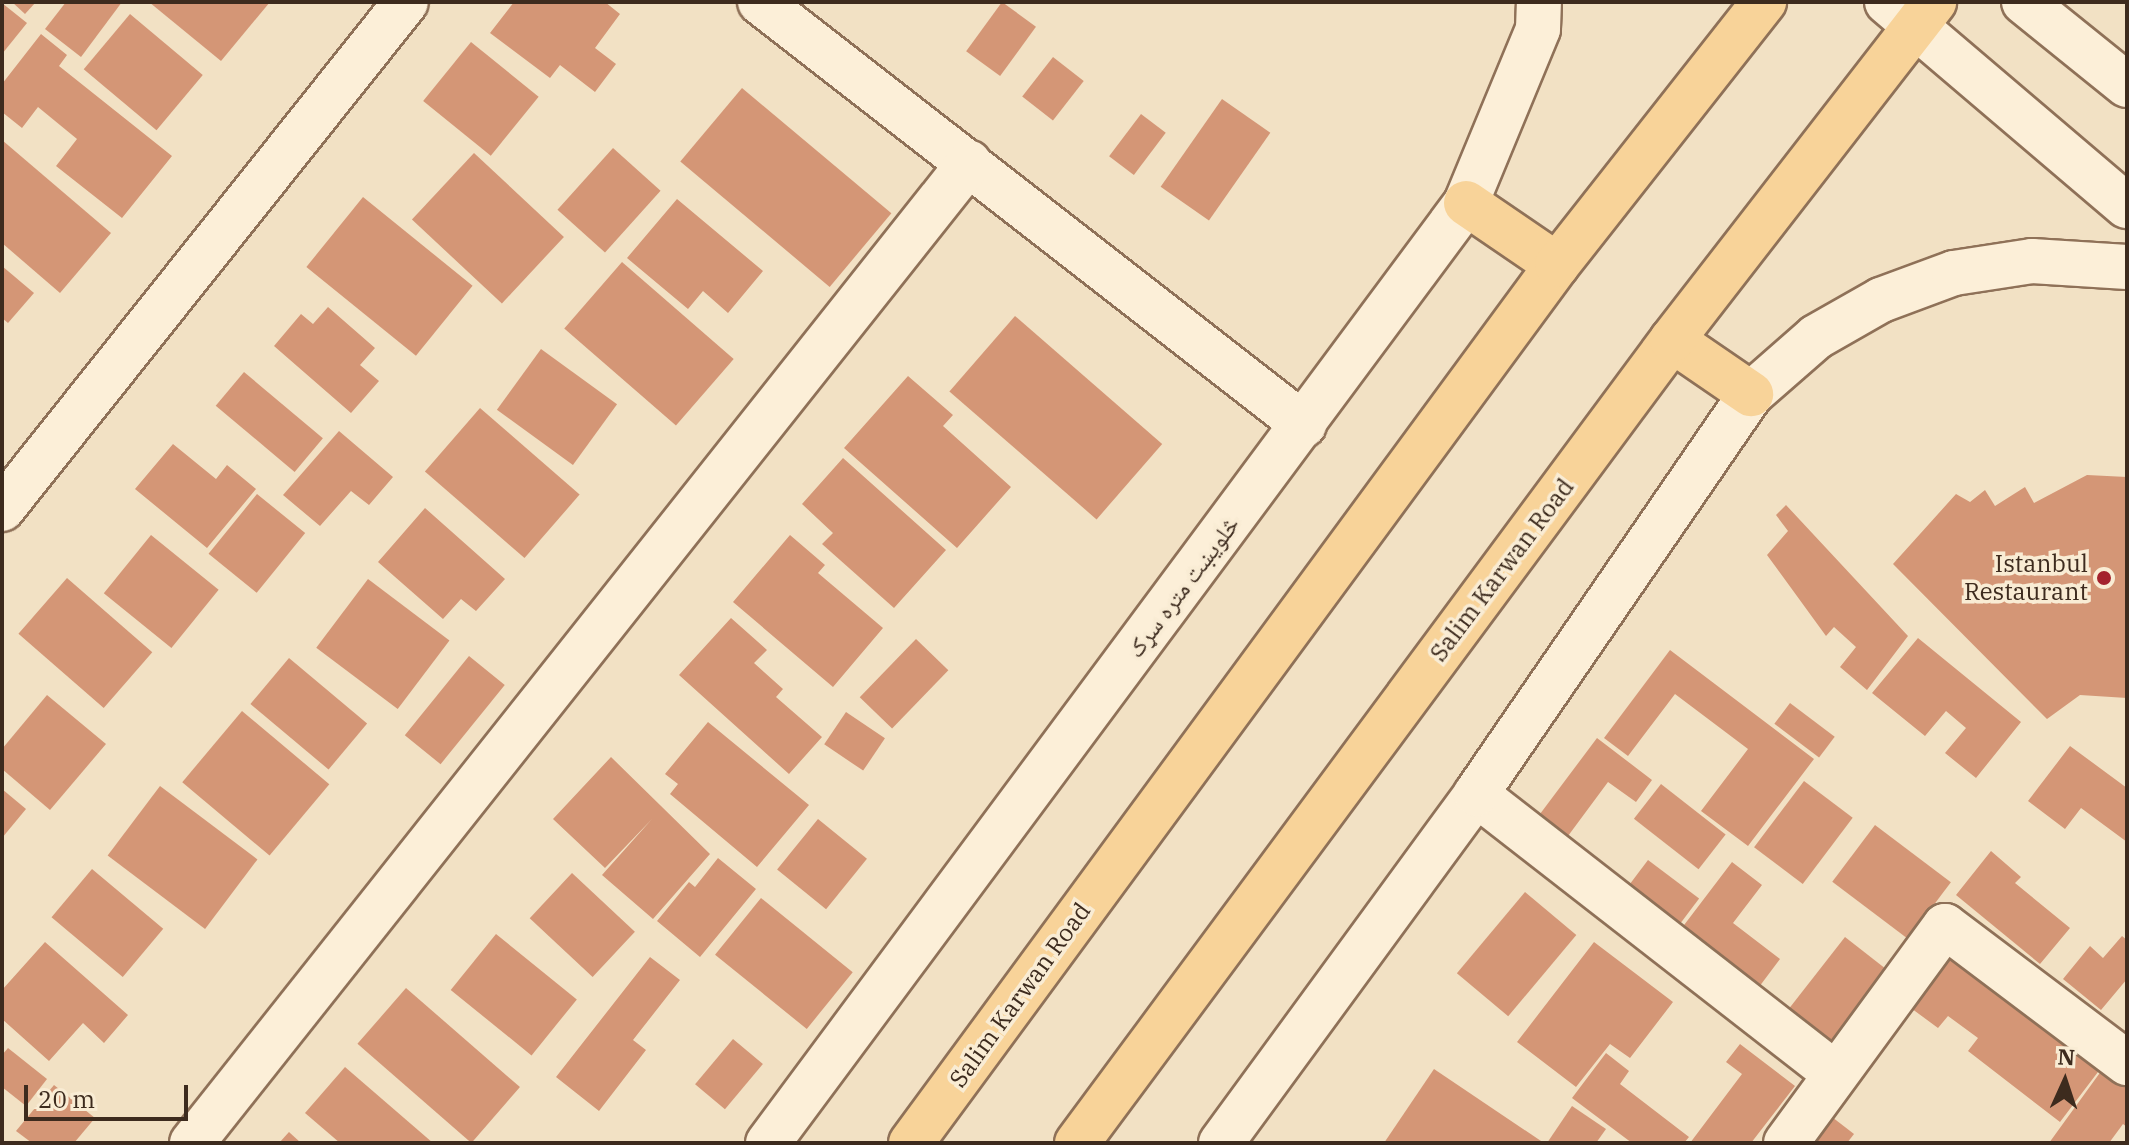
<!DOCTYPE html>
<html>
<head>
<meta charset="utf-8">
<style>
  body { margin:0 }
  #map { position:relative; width:2129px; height:1145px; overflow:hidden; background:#f2e1c4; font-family:"IBM Plex Serif","Noto Naskh Arabic",serif }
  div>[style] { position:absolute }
  .building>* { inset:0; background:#d49676; transform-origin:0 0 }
  .roads { filter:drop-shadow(2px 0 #8f7158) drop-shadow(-2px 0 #8f7158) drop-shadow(0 2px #8f7158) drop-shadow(0 -2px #8f7158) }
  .minor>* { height:44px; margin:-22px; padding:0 22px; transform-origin:22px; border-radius:22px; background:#fcefd8 }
  .tertiary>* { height:44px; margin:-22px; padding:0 22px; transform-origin:22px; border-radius:22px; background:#fcefd8 }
  .secondary>* { height:44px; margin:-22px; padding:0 22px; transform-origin:22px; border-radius:22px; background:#fcefd8 }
  .primary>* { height:44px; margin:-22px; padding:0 22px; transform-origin:22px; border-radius:22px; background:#f8d399 }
  .dots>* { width:22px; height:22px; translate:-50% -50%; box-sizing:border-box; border:4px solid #f9ecd4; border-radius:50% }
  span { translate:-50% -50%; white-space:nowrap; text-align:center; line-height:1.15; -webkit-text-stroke:7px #f9ecd4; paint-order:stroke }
  .poi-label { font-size:24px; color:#3d2b1e }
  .right { translate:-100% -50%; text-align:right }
  .street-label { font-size:24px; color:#3d2b1e }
  .frame { position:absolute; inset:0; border:4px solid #3d2b1e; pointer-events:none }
  .north { position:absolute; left:2025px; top:1041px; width:80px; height:80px; -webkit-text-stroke:6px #f9ecd4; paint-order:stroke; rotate:3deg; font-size:22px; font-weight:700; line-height:32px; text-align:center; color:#3d2b1e }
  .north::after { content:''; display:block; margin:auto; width:28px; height:36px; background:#3d2b1e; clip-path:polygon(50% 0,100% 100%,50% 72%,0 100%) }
  .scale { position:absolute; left:24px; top:1085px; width:164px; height:36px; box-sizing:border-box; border:4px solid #3d2b1e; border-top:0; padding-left:10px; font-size:24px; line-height:28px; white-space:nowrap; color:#3d2b1e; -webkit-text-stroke:6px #f9ecd4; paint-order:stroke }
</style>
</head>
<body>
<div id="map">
  <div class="building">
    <i style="clip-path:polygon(12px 2px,36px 2px,25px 14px)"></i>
    <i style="clip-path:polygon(66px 2px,122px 2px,81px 57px,45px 29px)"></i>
    <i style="clip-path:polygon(149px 2px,270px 2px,221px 61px)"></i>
    <i style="clip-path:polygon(514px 2px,605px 2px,620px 14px,595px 48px,616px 64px,595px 92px,560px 65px,550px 78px,490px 33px)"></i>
    <i style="left:1002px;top:2px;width:42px;height:61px;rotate:36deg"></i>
    <i style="clip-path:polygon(2px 3px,27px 23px,2px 54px)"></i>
    <i style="left:130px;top:14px;width:95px;height:72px;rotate:40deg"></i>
    <i style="clip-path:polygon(41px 34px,67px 55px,59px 66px,172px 156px,122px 218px,56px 166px,77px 139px,38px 107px,22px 128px,2px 112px,2px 84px)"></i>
    <i style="left:471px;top:42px;width:87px;height:76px;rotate:39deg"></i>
    <i style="left:1053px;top:57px;width:39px;height:50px;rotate:38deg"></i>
    <i style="left:742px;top:88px;width:195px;height:96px;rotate:40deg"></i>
    <i style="left:1222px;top:99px;width:59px;height:107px;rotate:35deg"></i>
    <i style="left:1141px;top:114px;width:31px;height:53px;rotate:37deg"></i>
    <i style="clip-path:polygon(2px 140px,111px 233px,60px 293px,2px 243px)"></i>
    <i style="left:613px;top:148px;width:64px;height:83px;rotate:42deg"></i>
    <i style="left:474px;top:153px;width:123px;height:91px;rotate:43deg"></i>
    <i style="left:363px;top:197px;width:141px;height:90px;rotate:39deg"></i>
    <i style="clip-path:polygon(677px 199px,763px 271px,728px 313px,703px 291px,688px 309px,627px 258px)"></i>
    <i style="left:622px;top:262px;width:148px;height:88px;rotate:41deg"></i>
    <i style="clip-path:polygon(2px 266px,34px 293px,8px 323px,2px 318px)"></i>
    <i style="clip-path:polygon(328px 307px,375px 348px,360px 365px,379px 381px,351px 413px,274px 346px,301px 314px,313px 324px)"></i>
    <i style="left:1015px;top:316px;width:195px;height:100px;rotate:41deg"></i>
    <i style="left:541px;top:349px;width:94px;height:75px;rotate:36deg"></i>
    <i style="left:244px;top:372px;width:103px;height:44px;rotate:40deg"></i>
    <i style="clip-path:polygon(908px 376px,953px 415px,943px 426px,1011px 487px,957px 548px,844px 448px)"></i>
    <i style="left:480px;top:408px;width:132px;height:84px;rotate:41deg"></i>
    <i style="clip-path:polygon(339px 431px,393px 477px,369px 505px,351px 491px,320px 526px,283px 495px)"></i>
    <i style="clip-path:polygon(173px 444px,216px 479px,227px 465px,256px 489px,207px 548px,135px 489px)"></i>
    <i style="clip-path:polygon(843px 458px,946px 550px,894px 608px,822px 544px,833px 533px,802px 504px)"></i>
    <i style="clip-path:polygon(2087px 475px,2127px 477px,2127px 698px,2080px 695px,2047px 719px,1893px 564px,1956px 494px,1970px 502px,1985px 490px,1995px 506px,2025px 487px,2034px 503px)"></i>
    <i style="left:257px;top:494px;width:62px;height:77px;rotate:39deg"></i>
    <i style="clip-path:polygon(1786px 505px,1908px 636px,1867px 690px,1840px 667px,1856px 647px,1834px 627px,1826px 636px,1767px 555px,1788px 531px,1776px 515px)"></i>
    <i style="clip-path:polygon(425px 508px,505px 579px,476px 611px,461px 599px,443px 619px,378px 562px)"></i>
    <i style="left:151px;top:535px;width:87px;height:75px;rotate:39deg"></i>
    <i style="clip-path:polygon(790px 535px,825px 565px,818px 573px,883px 628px,833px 687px,733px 602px)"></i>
    <i style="left:67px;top:578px;width:113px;height:74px;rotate:41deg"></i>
    <i style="left:368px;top:579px;width:102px;height:86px;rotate:37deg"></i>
    <i style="clip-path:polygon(731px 618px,767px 650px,754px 663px,783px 689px,776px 697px,822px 737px,789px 774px,679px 675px)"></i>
    <i style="clip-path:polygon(1918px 638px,2021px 722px,1976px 778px,1945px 753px,1966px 728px,1946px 711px,1925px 736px,1872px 693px)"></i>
    <i style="left:916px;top:639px;width:45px;height:81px;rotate:44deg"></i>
    <i style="clip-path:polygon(1670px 650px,1814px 759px,1748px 846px,1701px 811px,1748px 749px,1675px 694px,1628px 756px,1604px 738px)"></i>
    <i style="left:469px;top:656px;width:46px;height:102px;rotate:39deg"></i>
    <i style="left:289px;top:658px;width:102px;height:60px;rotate:40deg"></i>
    <i style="clip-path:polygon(47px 695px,106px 744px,50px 810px,2px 769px,2px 749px)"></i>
    <i style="left:1790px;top:703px;width:56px;height:26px;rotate:37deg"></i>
    <i style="left:242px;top:711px;width:114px;height:93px;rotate:40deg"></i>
    <i style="left:846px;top:712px;width:47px;height:39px;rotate:34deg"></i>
    <i style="clip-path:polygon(708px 722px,809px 805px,757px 867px,670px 794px,678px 784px,665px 774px)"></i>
    <i style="clip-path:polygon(1597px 738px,1652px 780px,1636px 802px,1608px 782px,1568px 836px,1540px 814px)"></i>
    <i style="clip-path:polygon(2070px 746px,2127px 788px,2127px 842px,2081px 808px,2065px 829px,2028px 801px)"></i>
    <i style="clip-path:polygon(611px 757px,710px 854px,653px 919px,602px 875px,652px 819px,605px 868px,553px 819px)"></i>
    <i style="left:1804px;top:781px;width:61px;height:83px;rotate:37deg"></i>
    <i style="left:1661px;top:784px;width:82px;height:44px;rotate:38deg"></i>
    <i style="left:160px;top:786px;width:122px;height:87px;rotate:37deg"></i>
    <i style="clip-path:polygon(2px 789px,26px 809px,2px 838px)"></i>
    <i style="left:818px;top:819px;width:63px;height:65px;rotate:39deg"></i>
    <i style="left:1875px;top:825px;width:95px;height:71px;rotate:37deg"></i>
    <i style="clip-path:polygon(1991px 851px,2021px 877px,2015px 883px,2070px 928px,2040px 964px,1956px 895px)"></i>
    <i style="clip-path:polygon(718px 858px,756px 889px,700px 957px,657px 921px,689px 882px,695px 887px)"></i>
    <i style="left:1648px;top:860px;width:64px;height:41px;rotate:37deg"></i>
    <i style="clip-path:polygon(1732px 862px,1762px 885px,1733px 923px,1780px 959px,1756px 991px,1678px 933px)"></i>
    <i style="left:92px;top:869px;width:93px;height:63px;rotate:40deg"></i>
    <i style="left:572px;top:873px;width:86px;height:62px;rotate:43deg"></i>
    <i style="left:1525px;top:892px;width:67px;height:106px;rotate:40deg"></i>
    <i style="left:761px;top:898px;width:118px;height:73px;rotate:39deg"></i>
    <i style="left:496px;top:934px;width:104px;height:72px;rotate:39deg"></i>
    <i style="clip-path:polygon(2122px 936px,2127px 940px,2127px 979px,2101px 1010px,2063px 979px,2090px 946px,2103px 958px)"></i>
    <i style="left:1845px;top:937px;width:54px;height:100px;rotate:38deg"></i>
    <i style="clip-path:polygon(45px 942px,128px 1015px,104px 1043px,83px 1023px,49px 1061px,2px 1019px,2px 990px)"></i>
    <i style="clip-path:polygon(1594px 942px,1673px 1002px,1630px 1058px,1610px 1044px,1576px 1087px,1517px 1042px)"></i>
    <i style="clip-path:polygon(1941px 946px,2101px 1068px,2060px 1122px,1968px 1051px,1978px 1038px,1948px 1016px,1938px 1028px,1900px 1000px)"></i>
    <i style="clip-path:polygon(650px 957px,680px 980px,633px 1040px,646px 1050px,599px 1111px,556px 1077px)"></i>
    <i style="left:406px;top:988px;width:151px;height:74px;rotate:41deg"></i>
    <i style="left:733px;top:1039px;width:39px;height:59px;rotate:40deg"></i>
    <i style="clip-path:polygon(1740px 1044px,1795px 1086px,1751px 1143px,1690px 1143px,1742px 1074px,1726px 1062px)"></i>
    <i style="clip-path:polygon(8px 1048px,47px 1079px,26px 1106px,2px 1087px,2px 1055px)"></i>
    <i style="clip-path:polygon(1606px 1053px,1629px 1071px,1620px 1084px,1689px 1137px,1684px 1143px,1632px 1143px,1572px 1098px)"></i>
    <i style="clip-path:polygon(2107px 1063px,2127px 1078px,2127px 1127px,2123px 1124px,2109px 1143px,2049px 1143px)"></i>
    <i style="clip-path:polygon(345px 1067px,433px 1143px,340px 1143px,305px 1113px)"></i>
    <i style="clip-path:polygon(1434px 1069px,1544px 1143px,1384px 1143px)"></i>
    <i style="clip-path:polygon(54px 1085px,95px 1118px,74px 1143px,32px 1143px,16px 1131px)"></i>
    <i style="clip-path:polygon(1572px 1106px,1606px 1129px,1596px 1143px,1547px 1143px)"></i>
    <i style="clip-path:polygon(1819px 1107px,1854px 1134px,1847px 1143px,1792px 1143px)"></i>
    <i style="clip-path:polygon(289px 1132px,301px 1143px,279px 1143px)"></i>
  </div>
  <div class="roads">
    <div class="minor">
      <i style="left:760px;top:2px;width:689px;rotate:37.87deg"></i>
      <i style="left:2px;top:509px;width:648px;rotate:-51.45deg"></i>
      <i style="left:1476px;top:794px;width:452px;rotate:37.9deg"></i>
      <i style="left:192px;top:1143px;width:1251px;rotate:-51.59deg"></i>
      <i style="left:1786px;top:1143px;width:269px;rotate:-53.8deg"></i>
      <i style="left:1945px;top:926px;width:228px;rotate:37deg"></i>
    </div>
    <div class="tertiary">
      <i style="left:768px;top:1143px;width:1171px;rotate:-53.4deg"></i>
      <i style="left:1466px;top:203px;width:188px;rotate:-67.5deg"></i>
      <i style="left:1538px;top:29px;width:27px;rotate:-88deg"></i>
      <i style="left:1221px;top:1143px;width:432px;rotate:-53.8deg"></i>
      <i style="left:1476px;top:794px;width:485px;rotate:-55.5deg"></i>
      <i style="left:1751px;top:394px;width:86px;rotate:-41.2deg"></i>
      <i style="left:1816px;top:337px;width:75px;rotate:-29.6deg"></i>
      <i style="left:1881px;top:300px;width:78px;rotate:-20.3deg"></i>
      <i style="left:1954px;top:273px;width:79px;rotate:-8.7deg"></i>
      <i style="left:2032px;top:261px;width:95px;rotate:3.6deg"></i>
    </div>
    <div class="secondary">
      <i style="left:1887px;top:2px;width:315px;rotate:40.4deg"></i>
      <i style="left:2024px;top:2px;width:132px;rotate:38.9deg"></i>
    </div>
    <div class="primary">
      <i style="left:1466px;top:203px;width:110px;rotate:34.3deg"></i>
      <i style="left:1672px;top:340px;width:96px;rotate:34.4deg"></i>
      <i style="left:911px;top:1143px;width:1090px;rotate:-53.66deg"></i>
      <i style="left:1557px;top:265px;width:335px;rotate:-51.8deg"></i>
      <i style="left:1077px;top:1143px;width:999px;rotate:-53.46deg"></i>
      <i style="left:1672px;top:340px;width:428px;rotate:-52.2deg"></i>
    </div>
  </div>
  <div class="dots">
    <i style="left:2104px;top:578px;background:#a4222d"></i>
  </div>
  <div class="poi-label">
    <span class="right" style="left:2088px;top:578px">Istanbul<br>Restaurant</span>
  </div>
  <div class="street-label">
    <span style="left:1502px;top:570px;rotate:-53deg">Salim Karwan Road</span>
    <span style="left:1183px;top:587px;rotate:-53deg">څلویښت متره سړک</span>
    <span style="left:1020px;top:995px;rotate:-54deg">Salim Karwan Road</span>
  </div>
  <div class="frame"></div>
  <div class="north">N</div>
  <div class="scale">20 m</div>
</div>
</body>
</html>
